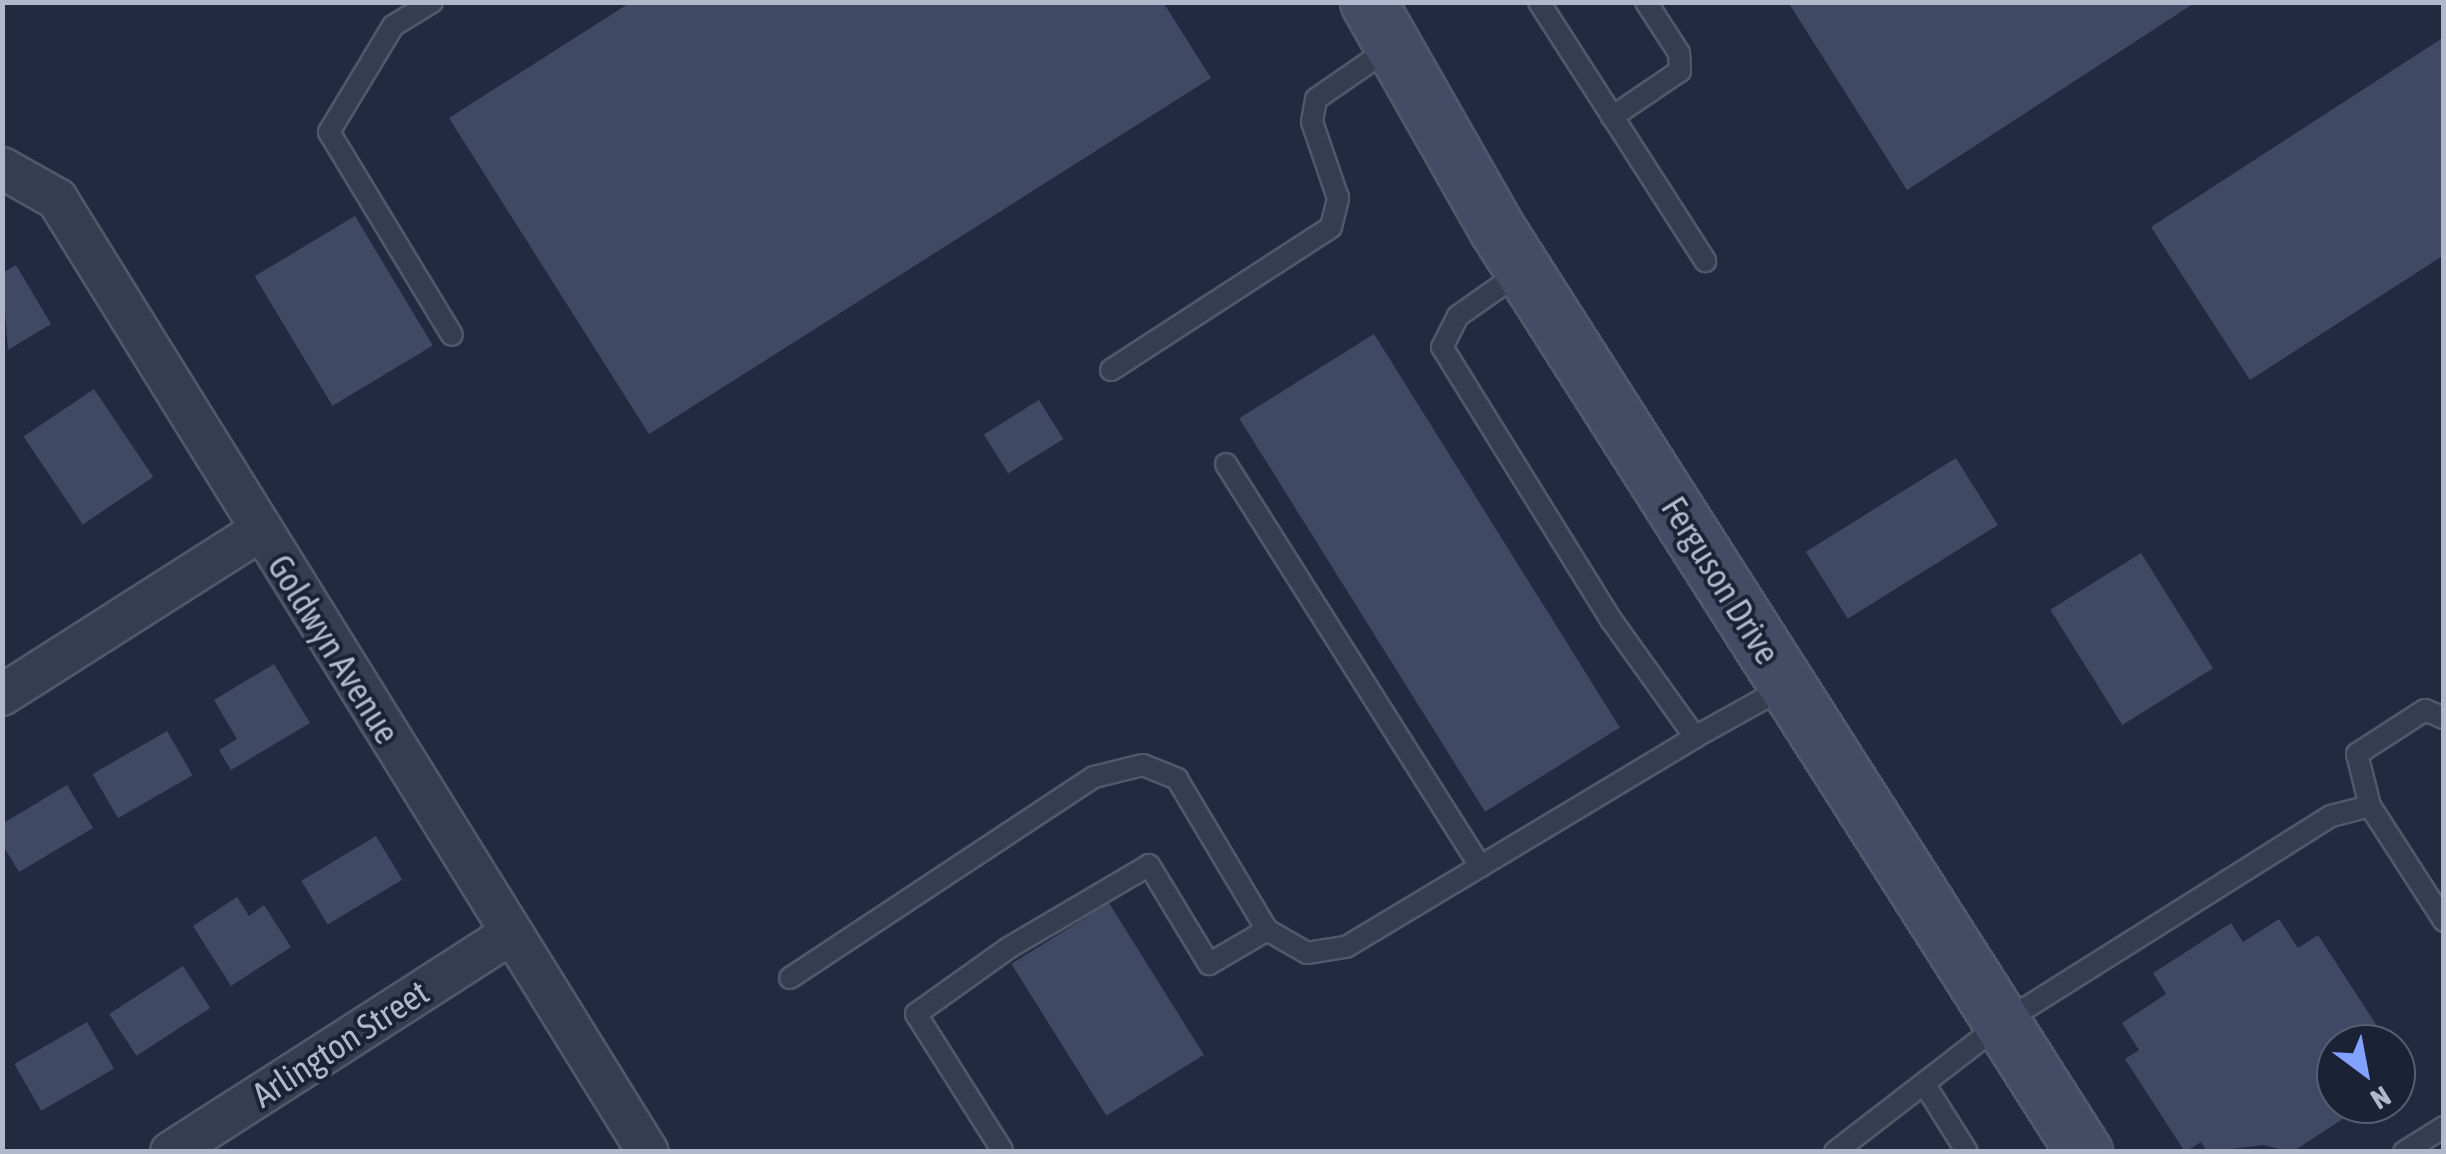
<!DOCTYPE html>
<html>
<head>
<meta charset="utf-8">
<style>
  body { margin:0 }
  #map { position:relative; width:2446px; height:1154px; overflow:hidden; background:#222a41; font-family:"Asap Condensed",sans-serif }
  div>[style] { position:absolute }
  .building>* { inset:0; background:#404963; transform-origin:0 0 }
  .roads { filter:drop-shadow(2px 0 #51586b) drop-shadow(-2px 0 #51586b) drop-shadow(0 2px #51586b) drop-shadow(0 -2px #51586b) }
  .lane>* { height:20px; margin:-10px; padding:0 10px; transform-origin:10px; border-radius:10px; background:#363d50 }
  .street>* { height:40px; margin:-20px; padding:0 20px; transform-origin:20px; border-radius:20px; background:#363d50 }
  .secondary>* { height:55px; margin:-27.5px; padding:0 27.5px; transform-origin:27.5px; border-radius:27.5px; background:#444b64 }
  span { translate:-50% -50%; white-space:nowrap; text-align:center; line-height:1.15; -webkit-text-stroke:8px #1b2235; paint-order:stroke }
  .street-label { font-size:35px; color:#b2b8cb }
  .frame { position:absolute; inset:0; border:5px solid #b2b8cb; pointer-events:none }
  .north { position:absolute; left:2316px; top:1024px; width:100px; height:100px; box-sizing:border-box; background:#1b2235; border:2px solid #575e71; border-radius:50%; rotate:148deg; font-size:28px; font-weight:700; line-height:40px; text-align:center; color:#b2b8cb }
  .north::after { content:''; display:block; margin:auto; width:35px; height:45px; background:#83a1ff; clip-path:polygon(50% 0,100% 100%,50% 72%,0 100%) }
</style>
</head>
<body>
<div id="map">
  <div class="building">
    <i style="clip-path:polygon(631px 2px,1163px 2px,1211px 78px,649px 434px,449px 118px)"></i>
    <i style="clip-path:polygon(1788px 2px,2196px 2px,1907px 190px)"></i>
    <i style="clip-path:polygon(2444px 37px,2444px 255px,2250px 380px,2151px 227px)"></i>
    <i style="left:355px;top:216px;width:151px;height:117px;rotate:59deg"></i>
    <i style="clip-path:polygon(16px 265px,51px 324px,8px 350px,2px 273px)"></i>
    <i style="left:1374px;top:334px;width:464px;height:159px;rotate:58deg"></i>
    <i style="left:94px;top:389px;width:106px;height:85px;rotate:56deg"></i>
    <i style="left:1039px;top:400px;width:46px;height:65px;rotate:58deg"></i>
    <i style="left:1956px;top:458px;width:79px;height:177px;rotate:58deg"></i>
    <i style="left:2141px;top:553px;width:136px;height:107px;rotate:58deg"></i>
    <i style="clip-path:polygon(274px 664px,310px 723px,231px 770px,219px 750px,237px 739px,214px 700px)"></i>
    <i style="left:167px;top:731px;width:51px;height:86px;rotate:60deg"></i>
    <i style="clip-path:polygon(67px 785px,93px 828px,19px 872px,2px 844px,2px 824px)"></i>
    <i style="left:376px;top:836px;width:51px;height:87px;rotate:59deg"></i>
    <i style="clip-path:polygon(237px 897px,249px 916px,264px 905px,291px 947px,231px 986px,193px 926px)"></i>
    <i style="left:1109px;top:903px;width:179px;height:115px;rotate:58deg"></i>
    <i style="clip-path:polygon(2279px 919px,2298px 948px,2318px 935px,2379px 1029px,2361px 1044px,2336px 1044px,2336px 1104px,2352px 1113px,2292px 1152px,2263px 1145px,2207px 1152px,2201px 1142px,2185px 1152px,2125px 1059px,2139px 1050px,2122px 1023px,2166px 994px,2153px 973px,2231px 923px,2243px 942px)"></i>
    <i style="left:183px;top:966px;width:50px;height:88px;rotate:57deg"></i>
    <i style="left:87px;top:1022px;width:54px;height:84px;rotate:60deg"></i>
  </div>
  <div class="roads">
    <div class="lane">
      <i style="left:432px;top:2px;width:46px;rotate:148.4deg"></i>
      <i style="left:393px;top:26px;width:124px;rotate:121.1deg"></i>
      <i style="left:329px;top:132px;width:237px;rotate:58.8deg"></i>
      <i style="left:1539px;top:2px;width:308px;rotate:57.3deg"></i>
      <i style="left:1612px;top:117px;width:82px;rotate:-34.1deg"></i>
      <i style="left:1680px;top:71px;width:18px;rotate:-93deg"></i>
      <i style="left:1679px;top:53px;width:61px;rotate:-122.9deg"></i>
      <i style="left:1522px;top:271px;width:78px;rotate:144.9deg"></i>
      <i style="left:1458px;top:316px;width:35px;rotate:117deg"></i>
      <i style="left:1442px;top:347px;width:322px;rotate:58.2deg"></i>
      <i style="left:1612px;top:621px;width:143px;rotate:54.4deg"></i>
      <i style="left:1695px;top:737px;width:103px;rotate:-29.1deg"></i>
      <i style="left:1111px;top:370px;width:262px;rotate:-33deg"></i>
      <i style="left:1331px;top:227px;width:30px;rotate:-76deg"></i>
      <i style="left:1338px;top:198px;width:80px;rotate:-108.9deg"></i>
      <i style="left:1312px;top:122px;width:23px;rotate:-80deg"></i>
      <i style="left:1316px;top:99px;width:91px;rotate:-34.7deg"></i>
      <i style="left:1226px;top:464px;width:476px;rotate:57.7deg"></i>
      <i style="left:2370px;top:806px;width:54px;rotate:-104deg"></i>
      <i style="left:2357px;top:754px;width:81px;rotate:-32.9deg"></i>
      <i style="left:2425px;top:710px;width:21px;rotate:23deg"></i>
      <i style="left:790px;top:978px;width:364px;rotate:-33.5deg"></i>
      <i style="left:1094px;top:777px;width:50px;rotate:-13.8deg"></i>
      <i style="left:1143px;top:765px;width:37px;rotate:22deg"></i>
      <i style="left:1177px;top:779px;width:176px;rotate:59.2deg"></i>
      <i style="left:1267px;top:930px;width:46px;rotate:29.9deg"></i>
      <i style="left:1307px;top:953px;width:39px;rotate:-9deg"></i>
      <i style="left:1346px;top:947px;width:407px;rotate:-31deg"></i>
      <i style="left:1925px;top:1085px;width:79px;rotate:57.9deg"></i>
      <i style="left:1002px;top:1150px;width:161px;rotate:-122.3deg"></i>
      <i style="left:916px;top:1014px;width:115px;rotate:-35.5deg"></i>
      <i style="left:1010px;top:947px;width:161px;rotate:-30.5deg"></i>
      <i style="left:1149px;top:865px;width:116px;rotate:58.8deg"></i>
      <i style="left:1209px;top:964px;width:67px;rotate:-30.4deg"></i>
      <i style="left:1835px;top:1152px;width:211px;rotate:-37.7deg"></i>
      <i style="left:2002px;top:1023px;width:389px;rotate:-32.2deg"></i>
      <i style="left:2331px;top:816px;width:40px;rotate:-14.4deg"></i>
      <i style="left:2370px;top:806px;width:137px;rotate:57.2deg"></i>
      <i style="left:2404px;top:1152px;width:47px;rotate:-32deg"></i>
    </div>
    <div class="street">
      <i style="left:2px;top:168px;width:63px;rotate:29.4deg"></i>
      <i style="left:57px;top:199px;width:1121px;rotate:58.2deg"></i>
      <i style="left:2px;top:695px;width:307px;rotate:-32.5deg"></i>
      <i style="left:171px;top:1152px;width:403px;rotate:-32.7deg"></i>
    </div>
    <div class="secondary">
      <i style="left:1368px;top:2px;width:261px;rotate:60.4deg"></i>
      <i style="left:1497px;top:229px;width:1094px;rotate:57.54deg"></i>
    </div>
  </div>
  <div class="street-label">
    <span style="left:1721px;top:580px;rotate:58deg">Ferguson Drive</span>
    <span style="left:334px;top:649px;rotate:58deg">Goldwyn Avenue</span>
    <span style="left:340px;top:1043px;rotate:-33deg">Arlington Street</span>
  </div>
  <div class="frame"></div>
  <div class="north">N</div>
</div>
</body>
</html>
